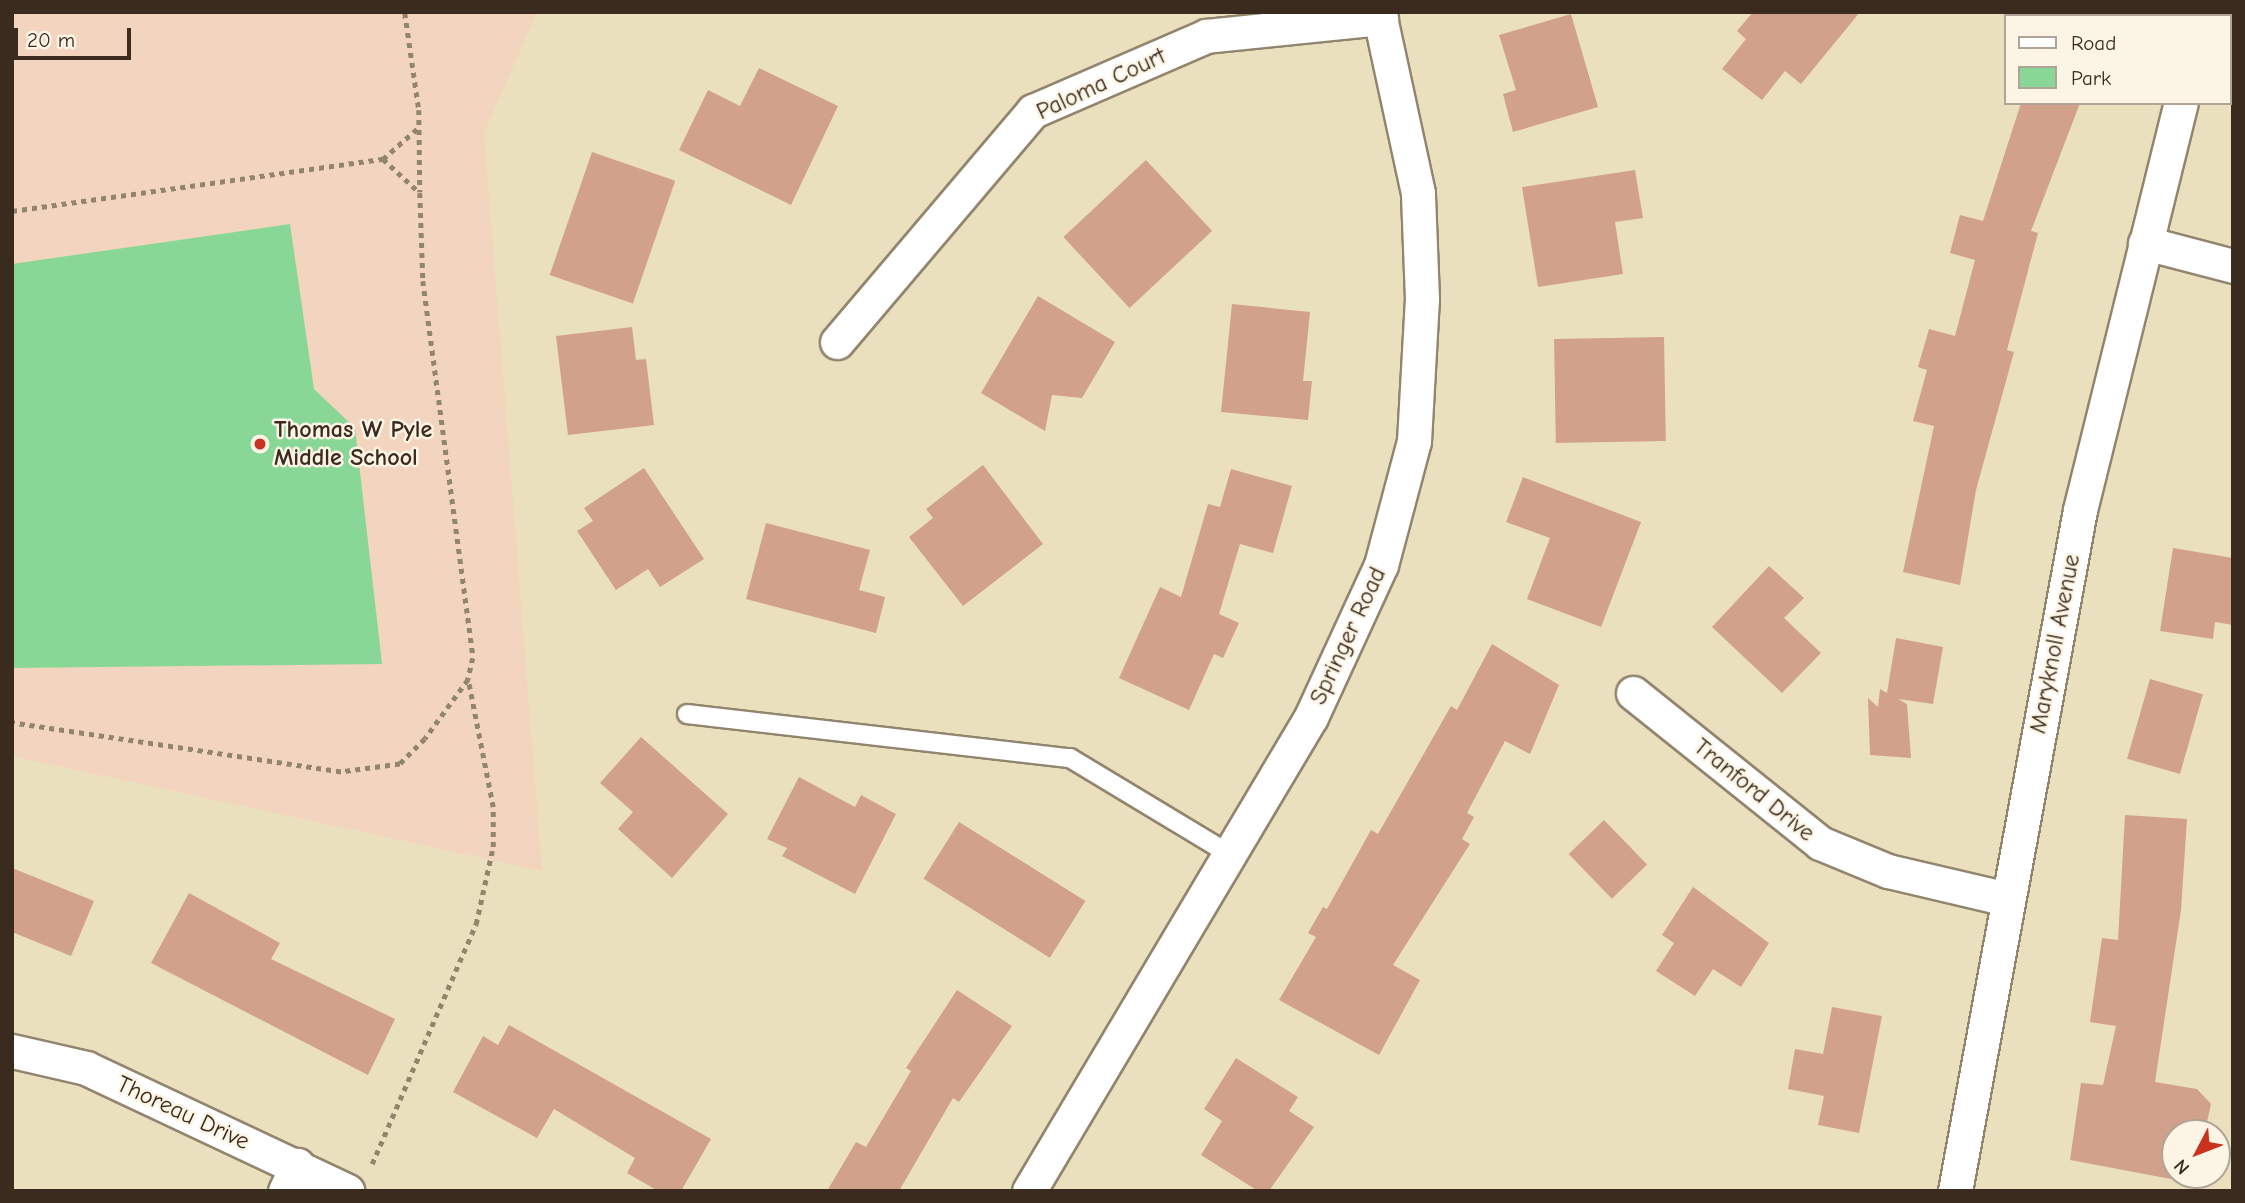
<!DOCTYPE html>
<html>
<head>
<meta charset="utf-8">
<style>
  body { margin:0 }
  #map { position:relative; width:2245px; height:1203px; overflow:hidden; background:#eae0bd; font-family:"Comic Neue",sans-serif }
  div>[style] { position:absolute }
  .built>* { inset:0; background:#f3d4bf }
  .green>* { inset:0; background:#89d796 }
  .building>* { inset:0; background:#d2a18c; transform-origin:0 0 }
  .path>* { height:4.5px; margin-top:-2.25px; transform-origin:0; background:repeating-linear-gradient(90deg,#92856e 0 5px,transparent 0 10px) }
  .roads { filter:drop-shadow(2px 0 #92856e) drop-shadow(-2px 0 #92856e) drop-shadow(0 2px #92856e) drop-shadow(0 -2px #92856e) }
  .service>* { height:18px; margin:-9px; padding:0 9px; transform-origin:9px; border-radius:9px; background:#fff }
  .minor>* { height:33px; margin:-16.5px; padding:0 16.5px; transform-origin:16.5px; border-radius:16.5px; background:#fff }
  .dots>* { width:19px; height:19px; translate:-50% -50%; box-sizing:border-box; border:4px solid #fcf5e5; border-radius:50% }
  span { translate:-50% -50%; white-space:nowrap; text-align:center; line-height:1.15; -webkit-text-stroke:5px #fcf5e5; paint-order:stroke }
  .street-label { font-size:24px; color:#3b2a1e }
  .poi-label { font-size:24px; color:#3b2a1e; font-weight:700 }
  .left { translate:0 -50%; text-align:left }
  .frame { position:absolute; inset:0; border:14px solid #3b2a1e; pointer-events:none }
  .legend { position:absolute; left:2004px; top:14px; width:228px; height:91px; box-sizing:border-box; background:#fcf5e5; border:2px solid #afa495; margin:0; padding:9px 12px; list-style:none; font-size:21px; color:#3b2a1e }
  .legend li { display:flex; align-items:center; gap:14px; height:35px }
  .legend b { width:35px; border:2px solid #afa495 }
  .north { position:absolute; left:2161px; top:1119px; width:70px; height:70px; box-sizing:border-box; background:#fcf5e5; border:2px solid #afa495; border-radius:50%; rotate:228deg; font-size:19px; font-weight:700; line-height:28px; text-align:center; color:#3b2a1e }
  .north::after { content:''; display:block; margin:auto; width:24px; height:32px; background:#c8321e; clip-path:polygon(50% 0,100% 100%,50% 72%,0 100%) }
  .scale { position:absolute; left:14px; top:28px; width:117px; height:32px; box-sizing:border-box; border:4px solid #3b2a1e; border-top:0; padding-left:9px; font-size:21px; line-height:24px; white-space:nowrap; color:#3b2a1e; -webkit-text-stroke:5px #fcf5e5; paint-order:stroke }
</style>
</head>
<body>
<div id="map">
  <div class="built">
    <i style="clip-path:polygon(12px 12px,537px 12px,484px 133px,542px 871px,12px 756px)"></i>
  </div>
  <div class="green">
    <i style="clip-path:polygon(290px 224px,314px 389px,355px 428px,382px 664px,12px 668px,12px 264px)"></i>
  </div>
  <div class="building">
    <i style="clip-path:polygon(1753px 12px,1860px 12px,1801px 84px,1785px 71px,1762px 100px,1722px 69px,1746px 39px,1737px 31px)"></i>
    <i style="clip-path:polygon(1571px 14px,1598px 107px,1513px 132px,1503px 94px,1516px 90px,1499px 35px)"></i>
    <i style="clip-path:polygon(759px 68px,838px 106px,791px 205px,679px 150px,708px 90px,740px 106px)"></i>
    <i style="clip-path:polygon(2021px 103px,2080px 103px,2031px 231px,2038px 233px,2007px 350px,2014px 352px,1976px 490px,1960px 585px,1903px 572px,1934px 426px,1913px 421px,1927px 370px,1918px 367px,1929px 329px,1955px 336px,1975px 260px,1950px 253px,1960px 215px,1983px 221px)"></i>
    <i style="left:592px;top:152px;width:88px;height:130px;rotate:19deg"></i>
    <i style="left:1146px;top:160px;width:97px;height:113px;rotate:47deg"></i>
    <i style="clip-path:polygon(1635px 170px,1643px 218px,1615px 222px,1623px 274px,1538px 287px,1522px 187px)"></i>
    <i style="clip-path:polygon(1038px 296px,1115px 342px,1082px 398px,1052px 395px,1045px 431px,981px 393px)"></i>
    <i style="clip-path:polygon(1232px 304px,1310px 312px,1303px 381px,1312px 381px,1308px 420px,1221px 412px)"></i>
    <i style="clip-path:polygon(632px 327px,636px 360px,646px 359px,654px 425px,568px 435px,556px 336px)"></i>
    <i style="left:1664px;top:337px;width:104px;height:110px;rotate:89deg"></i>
    <i style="clip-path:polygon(983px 465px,1043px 544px,963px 606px,909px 537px,933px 518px,926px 509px)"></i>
    <i style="clip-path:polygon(644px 468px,704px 559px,660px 587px,648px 569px,616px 590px,577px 531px,593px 521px,584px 508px)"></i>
    <i style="clip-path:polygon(1231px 469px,1292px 486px,1273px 553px,1240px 544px,1219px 614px,1239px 623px,1223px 658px,1214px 654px,1189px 710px,1119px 678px,1160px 587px,1181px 597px,1208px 504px,1220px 507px)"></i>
    <i style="clip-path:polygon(1523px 477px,1641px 522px,1601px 627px,1527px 599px,1550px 538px,1506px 522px)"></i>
    <i style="clip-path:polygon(766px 523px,870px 550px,859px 590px,885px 597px,876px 633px,746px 599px)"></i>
    <i style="clip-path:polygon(2173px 548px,2233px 558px,2233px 625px,2215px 622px,2213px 639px,2160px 631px)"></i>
    <i style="clip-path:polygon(1769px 566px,1804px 598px,1784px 618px,1821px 653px,1782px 693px,1712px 627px)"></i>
    <i style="clip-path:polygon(1896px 638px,1943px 647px,1933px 704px,1898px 699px,1907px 704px,1911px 758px,1870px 755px,1868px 698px,1878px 707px,1880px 689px,1887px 693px)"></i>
    <i style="clip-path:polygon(1492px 644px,1559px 685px,1530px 754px,1505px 741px,1467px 813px,1474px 817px,1462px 839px,1470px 844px,1393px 965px,1420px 980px,1379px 1055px,1279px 1000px,1316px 937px,1308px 933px,1323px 907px,1327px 909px,1371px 830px,1378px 834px,1451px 706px,1457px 710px)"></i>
    <i style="left:2150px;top:679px;width:55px;height:83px;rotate:16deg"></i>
    <i style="clip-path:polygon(641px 737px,728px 814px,672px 878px,618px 829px,633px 812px,600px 783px)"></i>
    <i style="clip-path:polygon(799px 777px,855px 807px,861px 795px,896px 814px,855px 894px,782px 856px,787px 848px,767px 839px)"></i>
    <i style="clip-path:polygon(2125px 815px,2187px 819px,2181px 910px,2155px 1082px,2197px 1089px,2211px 1104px,2207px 1122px,2175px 1133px,2171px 1179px,2070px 1160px,2081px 1083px,2103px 1085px,2116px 1026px,2090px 1022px,2102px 938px,2118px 940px)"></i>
    <i style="left:1604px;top:820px;width:62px;height:49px;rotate:46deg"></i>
    <i style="left:959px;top:822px;width:149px;height:67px;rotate:32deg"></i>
    <i style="clip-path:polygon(12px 868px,94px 901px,71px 956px,12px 932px)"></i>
    <i style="clip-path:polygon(1693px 887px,1769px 943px,1741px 987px,1713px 969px,1695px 996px,1656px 971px,1674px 943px,1662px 935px)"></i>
    <i style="clip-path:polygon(189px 893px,280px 943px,271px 959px,395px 1019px,368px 1075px,151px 963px)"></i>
    <i style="clip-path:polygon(957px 990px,1012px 1026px,959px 1102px,953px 1098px,899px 1191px,827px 1191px,856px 1142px,866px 1147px,911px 1071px,906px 1068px)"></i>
    <i style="clip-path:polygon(1832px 1007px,1882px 1016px,1859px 1133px,1818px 1125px,1824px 1096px,1788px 1089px,1795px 1049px,1823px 1054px)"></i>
    <i style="clip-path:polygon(509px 1025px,711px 1139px,681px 1191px,658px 1191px,627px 1173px,635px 1158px,554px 1109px,537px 1138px,453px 1092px,483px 1036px,498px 1045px)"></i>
    <i style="clip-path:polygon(1236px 1058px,1298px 1097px,1289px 1111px,1314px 1127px,1269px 1191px,1258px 1191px,1201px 1155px,1222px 1121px,1204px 1109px)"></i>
  </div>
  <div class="path">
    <i style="left:405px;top:13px;width:98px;rotate:81.8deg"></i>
    <i style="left:419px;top:110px;width:82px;rotate:89.3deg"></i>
    <i style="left:383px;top:159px;width:48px;rotate:-41.6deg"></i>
    <i style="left:12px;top:211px;width:375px;rotate:-8deg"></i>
    <i style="left:383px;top:159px;width:50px;rotate:42.6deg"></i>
    <i style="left:420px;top:193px;width:88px;rotate:88deg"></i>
    <i style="left:423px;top:281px;width:380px;rotate:82.4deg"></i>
    <i style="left:473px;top:658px;width:23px;rotate:103deg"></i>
    <i style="left:468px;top:680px;width:73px;rotate:126.1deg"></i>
    <i style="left:425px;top:739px;width:35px;rotate:135deg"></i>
    <i style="left:400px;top:764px;width:60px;rotate:172.3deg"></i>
    <i style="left:341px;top:772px;width:333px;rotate:-171.5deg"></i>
    <i style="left:372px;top:1164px;width:262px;rotate:-66.6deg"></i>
    <i style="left:476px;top:924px;width:79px;rotate:-77.6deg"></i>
    <i style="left:493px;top:847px;width:40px;rotate:-90deg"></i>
    <i style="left:493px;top:807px;width:129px;rotate:-101.1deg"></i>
  </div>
  <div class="roads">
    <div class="service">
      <i style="left:687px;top:714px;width:386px;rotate:6.6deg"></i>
      <i style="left:1070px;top:758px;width:186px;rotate:31.1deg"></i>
    </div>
    <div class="minor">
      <i style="left:2203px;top:16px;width:4px;rotate:-76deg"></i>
      <i style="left:2145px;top:243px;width:91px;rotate:14.6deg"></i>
      <i style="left:837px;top:342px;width:303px;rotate:-49.7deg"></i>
      <i style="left:1033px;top:111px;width:189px;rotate:-23.4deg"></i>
      <i style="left:1206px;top:36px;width:176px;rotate:-5.9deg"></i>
      <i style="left:1633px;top:693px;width:240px;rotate:38.7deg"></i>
      <i style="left:1820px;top:843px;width:74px;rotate:22.4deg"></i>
      <i style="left:1888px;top:871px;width:122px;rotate:13.2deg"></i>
      <i style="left:12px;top:1051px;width:76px;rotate:12.9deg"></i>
      <i style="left:86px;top:1068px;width:289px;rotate:25.2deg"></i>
      <i style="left:285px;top:1191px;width:29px;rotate:-65deg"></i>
      <i style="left:1029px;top:1191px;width:552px;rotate:-59.25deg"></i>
      <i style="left:1311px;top:717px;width:167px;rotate:-65.3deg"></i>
      <i style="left:1381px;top:565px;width:128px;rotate:-75.1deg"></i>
      <i style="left:1414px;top:441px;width:142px;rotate:-86.8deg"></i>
      <i style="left:1422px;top:299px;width:106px;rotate:-92.2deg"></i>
      <i style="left:1418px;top:193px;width:185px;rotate:-102.2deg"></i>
      <i style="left:1955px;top:1191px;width:692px;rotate:-79.6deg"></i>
      <i style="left:2080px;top:510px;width:419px;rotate:-76.1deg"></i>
    </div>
  </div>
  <div class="dots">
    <i style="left:260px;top:444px;background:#c8321e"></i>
  </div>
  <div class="street-label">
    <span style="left:1101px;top:84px;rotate:-25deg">Paloma Court</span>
    <span style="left:1348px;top:636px;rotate:-65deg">Springer Road</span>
    <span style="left:2055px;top:644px;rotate:-79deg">Maryknoll Avenue</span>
    <span style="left:1754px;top:790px;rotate:39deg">Tranford Drive</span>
    <span style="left:183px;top:1113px;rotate:25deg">Thoreau Drive</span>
  </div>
  <div class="poi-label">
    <span class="left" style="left:274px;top:444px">Thomas W Pyle<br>Middle School</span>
  </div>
  <div class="frame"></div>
  <ul class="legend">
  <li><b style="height:9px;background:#fff"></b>Road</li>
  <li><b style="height:19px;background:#89d796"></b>Park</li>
  </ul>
  <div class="north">N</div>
  <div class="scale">20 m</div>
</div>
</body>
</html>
